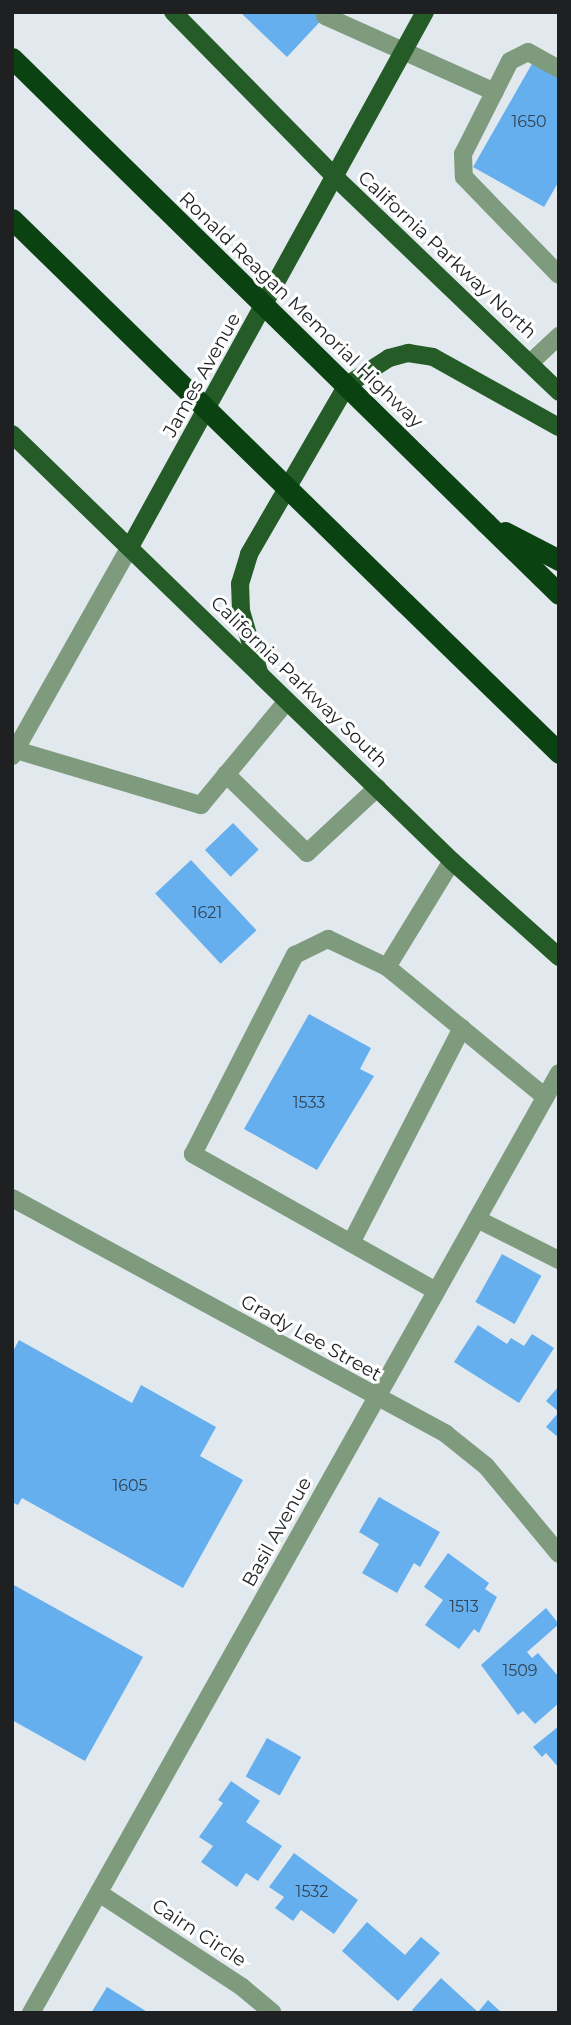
<!DOCTYPE html>
<html>
<head>
<meta charset="utf-8">
<style>
  body { margin:0 }
  #map { position:relative; width:571px; height:2025px; overflow:hidden; background:#e1e8ee; font-family:Montserrat,sans-serif }
  div>[style] { position:absolute }
  .building>* { inset:0; background:#65afef; transform-origin:0 0 }
  .minor>* { height:18px; margin:-9px; padding:0 9px; transform-origin:9px; border-radius:9px; background:#7e9b7e }
  .major>* { height:18px; margin:-9px; padding:0 9px; transform-origin:9px; border-radius:9px; background:#245b27 }
  .highway>* { height:21px; margin:-10.5px; padding:0 10.5px; transform-origin:10.5px; border-radius:10.5px; background:#0b4211 }
  .highway-bridge>* { height:21px; margin:-10.5px; padding:0 10.5px; transform-origin:10.5px; border-radius:10.5px; background:#0b4211 }
  span { translate:-50% -50%; white-space:nowrap; text-align:center; line-height:1.15; -webkit-text-stroke:6px #fff; paint-order:stroke }
  .number-label { font-size:16px; color:#304455 }
  .number-label span { -webkit-text-stroke-width:0 }
  .street-label { font-size:19px; color:#1e2022 }
  .frame { position:absolute; inset:0; border:14px solid #1e2022; pointer-events:none }
</style>
</head>
<body>
<div id="map">
  <div class="building">
    <i style="clip-path:polygon(240px 12px,329px 12px,287px 57px)"></i>
    <i style="clip-path:polygon(533px 62px,559px 77px,559px 181px,544px 207px,473px 167px)"></i>
    <i style="left:233px;top:823px;width:37px;height:39px;rotate:46deg"></i>
    <i style="left:191px;top:860px;width:96px;height:49px;rotate:47deg"></i>
    <i style="clip-path:polygon(309px 1014px,371px 1048px,360px 1069px,374px 1076px,317px 1170px,244px 1129px)"></i>
    <i style="left:502px;top:1254px;width:45px;height:55px;rotate:29deg"></i>
    <i style="clip-path:polygon(478px 1325px,507px 1344px,511px 1338px,524px 1346px,532px 1334px,554px 1348px,519px 1403px,454px 1362px)"></i>
    <i style="clip-path:polygon(19px 1340px,132px 1403px,141px 1385px,216px 1427px,200px 1456px,243px 1480px,183px 1588px,22px 1498px,18px 1505px,12px 1502px,12px 1353px)"></i>
    <i style="clip-path:polygon(559px 1386px,559px 1412px,546px 1401px)"></i>
    <i style="clip-path:polygon(559px 1412px,559px 1438px,546px 1427px)"></i>
    <i style="clip-path:polygon(379px 1497px,440px 1532px,420px 1567px,414px 1563px,397px 1593px,362px 1573px,379px 1544px,359px 1532px)"></i>
    <i style="clip-path:polygon(448px 1553px,489px 1583px,485px 1589px,497px 1597px,479px 1633px,474px 1629px,459px 1649px,425px 1625px,443px 1600px,424px 1587px)"></i>
    <i style="clip-path:polygon(12px 1584px,143px 1657px,85px 1761px,12px 1720px)"></i>
    <i style="clip-path:polygon(546px 1608px,559px 1624px,527px 1652px,532px 1658px,538px 1653px,559px 1677px,559px 1703px,535px 1724px,523px 1711px,518px 1715px,481px 1665px)"></i>
    <i style="clip-path:polygon(559px 1726px,559px 1768px,546px 1753px,542px 1757px,533px 1747px)"></i>
    <i style="left:267px;top:1738px;width:39px;height:44px;rotate:29deg"></i>
    <i style="clip-path:polygon(231px 1781px,260px 1801px,246px 1822px,282px 1846px,258px 1881px,246px 1873px,237px 1887px,201px 1862px,213px 1846px,199px 1837px,223px 1803px,218px 1800px)"></i>
    <i style="clip-path:polygon(294px 1853px,358px 1900px,334px 1934px,301px 1910px,293px 1921px,275px 1908px,284px 1897px,269px 1887px)"></i>
    <i style="clip-path:polygon(367px 1922px,405px 1955px,421px 1937px,440px 1953px,398px 2001px,342px 1951px)"></i>
    <i style="clip-path:polygon(441px 1978px,478px 2012px,488px 2000px,502px 2013px,415px 2013px,412px 2010px)"></i>
    <i style="clip-path:polygon(107px 1987px,149px 2013px,91px 2013px)"></i>
  </div>
  <div class="minor">
    <i style="left:325px;top:16px;width:186px;rotate:24.1deg"></i>
    <i style="left:559px;top:69px;width:35px;rotate:-151deg"></i>
    <i style="left:528px;top:52px;width:20px;rotate:153deg"></i>
    <i style="left:510px;top:61px;width:104px;rotate:116.8deg"></i>
    <i style="left:463px;top:154px;width:23px;rotate:88deg"></i>
    <i style="left:464px;top:177px;width:136px;rotate:45.9deg"></i>
    <i style="left:530px;top:363px;width:40px;rotate:-43deg"></i>
    <i style="left:16px;top:750px;width:193px;rotate:16.6deg"></i>
    <i style="left:201px;top:805px;width:135px;rotate:-50.4deg"></i>
    <i style="left:12px;top:756px;width:240px;rotate:-60.6deg"></i>
    <i style="left:226px;top:774px;width:113px;rotate:44.3deg"></i>
    <i style="left:307px;top:853px;width:96px;rotate:-42.9deg"></i>
    <i style="left:387px;top:967px;width:205px;rotate:39.4deg"></i>
    <i style="left:12px;top:1198px;width:494px;rotate:28.5deg"></i>
    <i style="left:446px;top:1434px;width:51px;rotate:38.7deg"></i>
    <i style="left:486px;top:1466px;width:114px;rotate:50.3deg"></i>
    <i style="left:477px;top:1219px;width:92px;rotate:26.6deg"></i>
    <i style="left:351px;top:1243px;width:242px;rotate:-62.7deg"></i>
    <i style="left:436px;top:1291px;width:279px;rotate:-150.6deg"></i>
    <i style="left:193px;top:1154px;width:224px;rotate:-62.9deg"></i>
    <i style="left:295px;top:955px;width:37px;rotate:-26deg"></i>
    <i style="left:328px;top:939px;width:65px;rotate:25.4deg"></i>
    <i style="left:387px;top:967px;width:124px;rotate:-58.5deg"></i>
    <i style="left:99px;top:1893px;width:171px;rotate:33.3deg"></i>
    <i style="left:242px;top:1987px;width:40px;rotate:40deg"></i>
    <i style="left:31px;top:2013px;width:1078px;rotate:-60.68deg"></i>
  </div>
  <div class="major">
    <i style="left:173px;top:12px;width:233px;rotate:45.5deg"></i>
    <i style="left:336px;top:178px;width:309px;rotate:43.8deg"></i>
    <i style="left:12px;top:434px;width:613px;rotate:44.14deg"></i>
    <i style="left:452px;top:861px;width:144px;rotate:41.9deg"></i>
    <i style="left:130px;top:547px;width:611px;rotate:-61.13deg"></i>
    <i style="left:259px;top:672px;width:64px;rotate:-106.4deg"></i>
    <i style="left:241px;top:611px;width:27px;rotate:-92deg"></i>
    <i style="left:240px;top:584px;width:31px;rotate:-73deg"></i>
    <i style="left:249px;top:554px;width:195px;rotate:-59.9deg"></i>
    <i style="left:347px;top:385px;width:50px;rotate:-32.7deg"></i>
    <i style="left:389px;top:358px;width:20px;rotate:-15deg"></i>
    <i style="left:408px;top:353px;width:25px;rotate:9deg"></i>
    <i style="left:433px;top:357px;width:144px;rotate:29.1deg"></i>
  </div>
  <div class="highway">
    <i style="left:486px;top:523px;width:102px;rotate:44.2deg"></i>
    <i style="left:505px;top:532px;width:61px;rotate:27.4deg"></i>
    <i style="left:405px;top:603px;width:215px;rotate:44.2deg"></i>
  </div>
  <div class="highway-bridge">
    <i style="left:12px;top:58px;width:664px;rotate:44.45deg"></i>
    <i style="left:12px;top:219px;width:549px;rotate:44.34deg"></i>
  </div>
  <div class="number-label">
    <span style="left:529px;top:122px">1650</span>
    <span style="left:207px;top:913px">1621</span>
    <span style="left:309px;top:1103px">1533</span>
    <span style="left:130px;top:1486px">1605</span>
    <span style="left:464px;top:1607px">1513</span>
    <span style="left:520px;top:1671px">1509</span>
    <span style="left:312px;top:1892px">1532</span>
  </div>
  <div class="street-label">
    <span style="left:447px;top:255px;rotate:43deg">California Parkway North</span>
    <span style="left:301px;top:310px;rotate:44deg">Ronald Reagan Memorial Highway</span>
    <span style="left:202px;top:375px;rotate:-61deg">James Avenue</span>
    <span style="left:299px;top:682px;rotate:44deg">California Parkway South</span>
    <span style="left:311px;top:1338px;rotate:29deg">Grady Lee Street</span>
    <span style="left:277px;top:1532px;rotate:-61deg">Basil Avenue</span>
    <span style="left:199px;top:1933px;rotate:33deg">Cairn Circle</span>
  </div>
  <div class="frame"></div>
</div>
</body>
</html>
